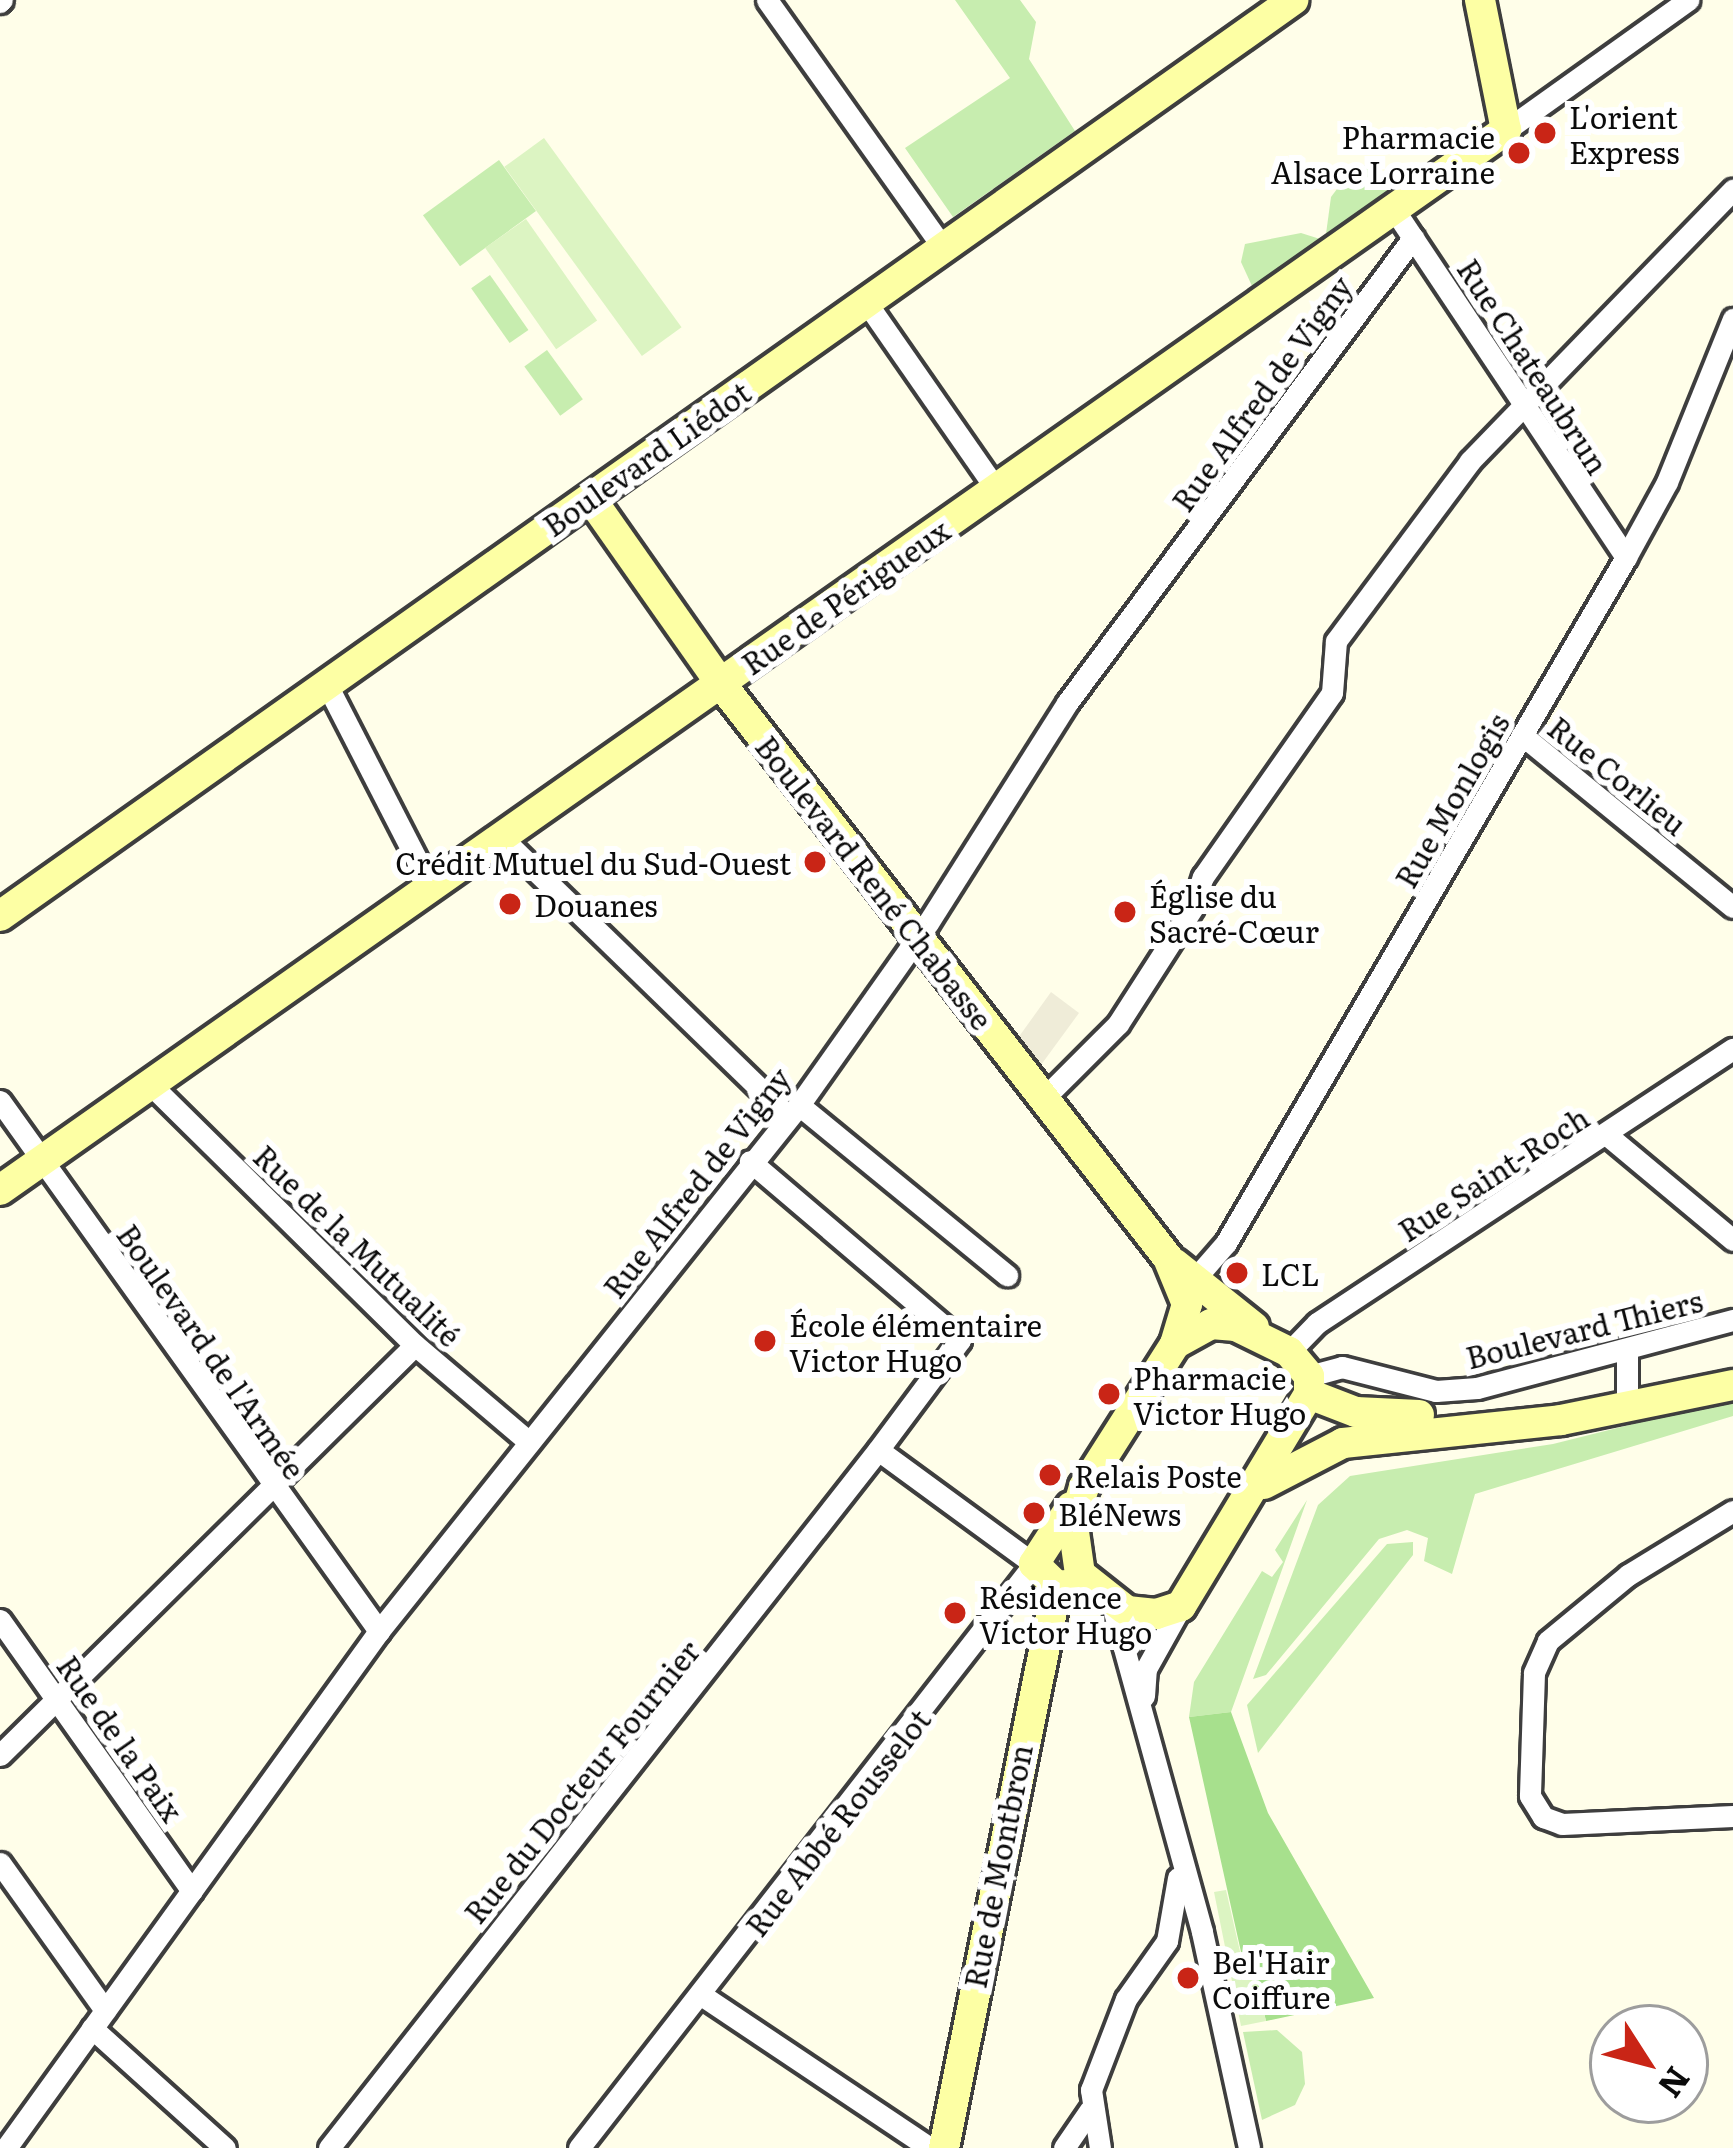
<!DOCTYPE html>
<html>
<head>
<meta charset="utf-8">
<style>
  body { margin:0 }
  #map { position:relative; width:1733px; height:2148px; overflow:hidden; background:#fffee9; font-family:Literata,serif }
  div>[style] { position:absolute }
  .green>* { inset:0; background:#c7edaf; transform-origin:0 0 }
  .forest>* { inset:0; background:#a7e08d }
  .pitch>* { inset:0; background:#dcf4c2; transform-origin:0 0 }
  .plaza>* { inset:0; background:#efecd8 }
  .roads { filter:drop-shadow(3px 0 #3e3e3e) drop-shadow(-3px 0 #3e3e3e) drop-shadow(0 3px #3e3e3e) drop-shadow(0 -3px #3e3e3e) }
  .minor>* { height:21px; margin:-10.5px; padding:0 10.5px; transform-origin:10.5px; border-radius:10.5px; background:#fff }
  .tertiary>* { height:24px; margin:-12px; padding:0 12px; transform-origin:12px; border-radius:12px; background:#fff }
  .secondary>* { height:30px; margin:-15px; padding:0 15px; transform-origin:15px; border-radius:15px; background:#fdffa4 }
  .dots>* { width:33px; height:33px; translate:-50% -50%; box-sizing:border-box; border:6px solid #fff; border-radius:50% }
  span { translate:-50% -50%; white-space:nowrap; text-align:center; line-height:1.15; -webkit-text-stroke:12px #fff; paint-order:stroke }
  .poi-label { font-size:30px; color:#0b0b0b }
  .left { translate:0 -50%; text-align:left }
  .right { translate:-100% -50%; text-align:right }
  .street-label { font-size:30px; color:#0b0b0b }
  .north { position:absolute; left:1589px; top:2004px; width:120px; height:120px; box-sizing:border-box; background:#fff; border:3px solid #9d9d9d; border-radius:50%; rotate:126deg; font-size:33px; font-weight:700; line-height:48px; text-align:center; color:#0b0b0b }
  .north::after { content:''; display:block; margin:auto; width:42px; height:54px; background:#c92516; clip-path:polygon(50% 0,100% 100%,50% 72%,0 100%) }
</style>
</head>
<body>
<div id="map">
  <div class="green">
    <i style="clip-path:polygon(955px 0,1020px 0,1036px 22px,1029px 59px,1075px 131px,953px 217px,905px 148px,1010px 78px)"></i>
    <i style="left:499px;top:160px;width:63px;height:94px;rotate:54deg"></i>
    <i style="clip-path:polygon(1366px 165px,1391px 189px,1326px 234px,1331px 197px,1352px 169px)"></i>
    <i style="clip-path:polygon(1301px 233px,1320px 239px,1252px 286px,1241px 262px,1245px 244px)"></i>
    <i style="left:490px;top:275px;width:67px;height:23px;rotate:55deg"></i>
    <i style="left:547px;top:350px;width:61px;height:28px;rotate:54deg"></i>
    <i style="clip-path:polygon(1733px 1399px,1733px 1416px,1475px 1494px,1452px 1574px,1424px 1561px,1428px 1538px,1407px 1530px,1379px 1539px,1266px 1675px,1253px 1679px,1318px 1505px,1350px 1476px,1553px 1444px)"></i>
    <i style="clip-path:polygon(1307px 1500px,1231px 1712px,1189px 1717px,1194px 1682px,1262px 1571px,1272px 1577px,1283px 1562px,1275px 1550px)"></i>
    <i style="clip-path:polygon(1413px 1542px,1413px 1555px,1258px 1753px,1247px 1705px,1387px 1544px)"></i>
    <i style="clip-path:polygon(1277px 2030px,1302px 2052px,1305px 2084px,1295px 2105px,1262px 2120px,1243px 2032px)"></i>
  </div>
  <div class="forest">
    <i style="clip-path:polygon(1231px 1712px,1268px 1813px,1374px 1998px,1266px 2021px,1253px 1969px,1245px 1970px,1189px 1717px)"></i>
  </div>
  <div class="pitch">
    <i style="left:544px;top:138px;width:234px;height:49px;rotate:54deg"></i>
    <i style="left:526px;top:219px;width:124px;height:50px;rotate:55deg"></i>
    <i style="clip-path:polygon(1226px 1890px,1244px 1969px,1253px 1968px,1266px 2021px,1241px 2026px,1214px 1892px)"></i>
  </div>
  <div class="plaza">
    <i style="clip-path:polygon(1051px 992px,1079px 1013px,1030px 1080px,1008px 1052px)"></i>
  </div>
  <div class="roads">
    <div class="minor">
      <i style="left:767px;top:0;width:302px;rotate:54.6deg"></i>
      <i style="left:1506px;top:130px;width:224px;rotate:-35.5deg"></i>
      <i style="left:1393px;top:208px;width:420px;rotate:56.3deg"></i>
      <i style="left:866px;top:302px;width:228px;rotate:55.2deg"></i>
      <i style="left:327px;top:685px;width:229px;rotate:62.8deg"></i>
      <i style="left:1522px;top:735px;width:272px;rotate:39.2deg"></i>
      <i style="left:503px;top:839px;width:396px;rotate:44.2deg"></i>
      <i style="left:151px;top:1085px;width:371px;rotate:44.6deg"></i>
      <i style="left:415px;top:1345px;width:150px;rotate:40.4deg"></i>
      <i style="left:1044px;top:1098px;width:105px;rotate:-45deg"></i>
      <i style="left:1118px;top:1024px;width:139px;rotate:-57.3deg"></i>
      <i style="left:1193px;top:907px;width:32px;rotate:-72deg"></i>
      <i style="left:1203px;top:877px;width:225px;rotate:-55deg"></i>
      <i style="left:1332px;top:693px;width:52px;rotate:-85.6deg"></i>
      <i style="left:1336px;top:641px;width:224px;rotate:-53.3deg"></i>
      <i style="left:1470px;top:461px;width:378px;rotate:-45.9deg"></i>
      <i style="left:0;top:1101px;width:652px;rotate:54.43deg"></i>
      <i style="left:799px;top:1105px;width:269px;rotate:39.3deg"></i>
      <i style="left:1607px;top:1135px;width:164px;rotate:39.8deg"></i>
      <i style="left:1185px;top:1290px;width:62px;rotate:-48.9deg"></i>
      <i style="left:1226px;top:1243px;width:794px;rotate:-59.75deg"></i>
      <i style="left:1626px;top:557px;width:85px;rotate:-61.3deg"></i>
      <i style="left:1667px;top:482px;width:176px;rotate:-68deg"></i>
      <i style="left:1289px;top:1352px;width:40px;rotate:-46deg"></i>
      <i style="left:1317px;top:1323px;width:498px;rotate:-33.4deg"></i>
      <i style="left:1309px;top:1376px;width:34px;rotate:-15deg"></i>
      <i style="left:1342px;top:1367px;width:97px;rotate:14.3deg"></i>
      <i style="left:1436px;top:1391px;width:41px;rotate:-4.2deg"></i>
      <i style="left:1477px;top:1388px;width:265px;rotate:-14.9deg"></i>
      <i style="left:1627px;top:1396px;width:47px;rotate:-90deg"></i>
      <i style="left:1733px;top:1511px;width:123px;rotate:148.6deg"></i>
      <i style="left:1628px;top:1575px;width:104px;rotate:140.5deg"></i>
      <i style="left:1548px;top:1641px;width:35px;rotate:114deg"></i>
      <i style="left:1534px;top:1673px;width:123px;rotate:91.9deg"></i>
      <i style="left:1530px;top:1796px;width:25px;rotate:58deg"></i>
      <i style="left:1543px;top:1817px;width:20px;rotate:20deg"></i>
      <i style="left:1562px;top:1824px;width:171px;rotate:-2.7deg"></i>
      <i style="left:1111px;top:1601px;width:343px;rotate:74.6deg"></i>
      <i style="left:1202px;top:1932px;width:221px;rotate:77.7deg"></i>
      <i style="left:0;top:1620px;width:332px;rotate:54.7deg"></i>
      <i style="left:1144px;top:1696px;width:27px;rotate:-86deg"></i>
      <i style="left:1146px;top:1669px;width:72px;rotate:-60.9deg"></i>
      <i style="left:0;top:1755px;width:583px;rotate:-44.65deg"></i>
      <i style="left:0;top:1863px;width:181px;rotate:54.5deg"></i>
      <i style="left:700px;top:1994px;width:277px;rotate:33.8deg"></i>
      <i style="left:92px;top:2028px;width:179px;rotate:42.1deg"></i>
      <i style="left:6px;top:2148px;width:638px;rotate:-54.19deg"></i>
      <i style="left:379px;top:1631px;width:673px;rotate:-51.39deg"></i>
      <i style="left:799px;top:1105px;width:223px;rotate:-54.7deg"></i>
      <i style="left:928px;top:923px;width:260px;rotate:-57.7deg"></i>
      <i style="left:1067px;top:703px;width:580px;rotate:-53.35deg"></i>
      <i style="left:329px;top:2148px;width:888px;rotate:-51.81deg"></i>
      <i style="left:579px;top:2148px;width:740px;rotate:-52.08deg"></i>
      <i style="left:1034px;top:1564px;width:193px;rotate:-143.8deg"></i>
      <i style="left:878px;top:1450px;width:137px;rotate:-53.3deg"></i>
      <i style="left:960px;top:1340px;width:276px;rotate:-139.6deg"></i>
      <i style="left:1064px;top:2148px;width:46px;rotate:-55.6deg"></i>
      <i style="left:1100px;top:2148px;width:59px;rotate:-98.8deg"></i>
      <i style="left:1091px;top:2090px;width:97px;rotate:-69deg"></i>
      <i style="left:1126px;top:1999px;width:71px;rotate:-54.7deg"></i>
      <i style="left:1167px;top:1941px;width:64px;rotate:-80.1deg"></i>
    </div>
    <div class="tertiary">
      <i style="left:0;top:1px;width:1px;rotate:-45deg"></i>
    </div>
    <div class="secondary">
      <i style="left:591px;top:499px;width:226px;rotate:54.9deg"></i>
      <i style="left:721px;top:684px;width:728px;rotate:52.09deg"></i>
      <i style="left:1168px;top:1258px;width:50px;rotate:67.6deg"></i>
      <i style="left:1187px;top:1304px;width:42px;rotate:106.7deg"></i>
      <i style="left:0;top:916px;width:1585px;rotate:-35.31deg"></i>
      <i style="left:0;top:1190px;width:1842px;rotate:-35.14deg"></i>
      <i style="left:1506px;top:130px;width:133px;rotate:-101.3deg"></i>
      <i style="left:1175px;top:1264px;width:101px;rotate:38.6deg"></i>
      <i style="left:1211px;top:1324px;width:25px;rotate:5deg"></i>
      <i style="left:1236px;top:1326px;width:59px;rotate:26.1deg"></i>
      <i style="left:1289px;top:1352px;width:31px;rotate:50deg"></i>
      <i style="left:1309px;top:1376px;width:18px;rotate:90deg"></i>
      <i style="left:1309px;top:1394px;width:248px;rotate:121.1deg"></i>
      <i style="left:1181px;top:1606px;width:26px;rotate:162deg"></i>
      <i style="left:1156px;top:1614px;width:29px;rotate:-174deg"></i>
      <i style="left:1127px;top:1611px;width:60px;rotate:-141.8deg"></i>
      <i style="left:1080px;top:1574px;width:49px;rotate:-98.1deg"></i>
      <i style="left:1073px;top:1525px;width:40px;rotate:-74deg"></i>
      <i style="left:1084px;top:1487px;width:169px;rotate:-57.5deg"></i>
      <i style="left:1175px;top:1344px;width:41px;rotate:-29.1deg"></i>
      <i style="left:1309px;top:1394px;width:50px;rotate:21deg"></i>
      <i style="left:1356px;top:1412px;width:63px;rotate:2.7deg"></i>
      <i style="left:1264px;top:1484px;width:89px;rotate:-27.4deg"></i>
      <i style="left:1343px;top:1443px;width:219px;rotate:-6deg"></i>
      <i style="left:1561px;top:1420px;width:176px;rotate:-11.5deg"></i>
      <i style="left:1071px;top:1507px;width:68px;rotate:123deg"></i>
      <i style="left:1034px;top:1564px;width:32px;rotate:44deg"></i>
      <i style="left:1057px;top:1586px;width:20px;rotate:-6deg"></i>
      <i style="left:944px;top:2148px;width:573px;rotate:-78.63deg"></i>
    </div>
  </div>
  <div class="dots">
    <i style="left:1545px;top:133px;background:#c92516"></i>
    <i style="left:1519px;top:153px;background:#c92516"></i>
    <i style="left:815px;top:862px;background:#c92516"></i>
    <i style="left:510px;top:904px;background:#c92516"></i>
    <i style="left:1125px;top:912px;background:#c92516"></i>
    <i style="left:1237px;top:1273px;background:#c92516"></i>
    <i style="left:765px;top:1341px;background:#c92516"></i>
    <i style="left:1109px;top:1394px;background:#c92516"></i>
    <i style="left:1050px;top:1475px;background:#c92516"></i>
    <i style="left:1034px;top:1513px;background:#c92516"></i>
    <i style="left:955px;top:1613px;background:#c92516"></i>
    <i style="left:1188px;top:1978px;background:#c92516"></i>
  </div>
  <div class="poi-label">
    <span class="left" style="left:1569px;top:133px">L'orient<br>Express</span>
    <span class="right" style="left:1495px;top:153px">Pharmacie<br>Alsace Lorraine</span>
    <span class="right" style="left:791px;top:862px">Crédit Mutuel du Sud-Ouest</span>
    <span class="left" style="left:1149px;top:912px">Église du<br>Sacré-Cœur</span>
    <span class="left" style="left:534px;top:904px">Douanes</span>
    <span class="left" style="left:1261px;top:1273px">LCL</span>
    <span class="left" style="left:789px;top:1341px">École élémentaire<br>Victor Hugo</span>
    <span class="left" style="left:1133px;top:1394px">Pharmacie<br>Victor Hugo</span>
    <span class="left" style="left:1074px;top:1475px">Relais Poste</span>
    <span class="left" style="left:1058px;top:1513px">BléNews</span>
    <span class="left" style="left:979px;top:1613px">Résidence<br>Victor Hugo</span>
    <span class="left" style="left:1212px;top:1978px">Bel'Hair<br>Coiffure</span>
  </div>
  <div class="street-label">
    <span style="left:1534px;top:366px;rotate:57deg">Rue Chateaubrun</span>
    <span style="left:1261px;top:393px;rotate:-54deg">Rue Alfred de Vigny</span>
    <span style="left:646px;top:458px;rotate:-35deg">Boulevard Liédot</span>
    <span style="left:845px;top:596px;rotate:-35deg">Rue de Périgueux</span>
    <span style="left:1618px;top:775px;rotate:39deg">Rue Corlieu</span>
    <span style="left:1451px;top:800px;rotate:-60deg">Rue Monlogis</span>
    <span style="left:875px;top:882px;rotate:52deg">Boulevard René Chabasse</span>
    <span style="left:1493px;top:1173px;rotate:-33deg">Rue Saint-Roch</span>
    <span style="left:696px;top:1182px;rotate:-52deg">Rue Alfred de Vigny</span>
    <span style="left:358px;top:1245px;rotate:44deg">Rue de la Mutualité</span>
    <span style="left:1584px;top:1328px;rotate:-14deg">Boulevard Thiers</span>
    <span style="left:212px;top:1351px;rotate:55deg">Boulevard de l'Armée</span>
    <span style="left:121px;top:1738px;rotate:55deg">Rue de la Paix</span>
    <span style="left:581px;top:1781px;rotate:-51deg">Rue du Docteur Fournier</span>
    <span style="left:837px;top:1822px;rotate:-52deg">Rue Abbé Rousselot</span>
    <span style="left:997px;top:1866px;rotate:-79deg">Rue de Montbron</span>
  </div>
  <div class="north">N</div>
</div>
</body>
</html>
